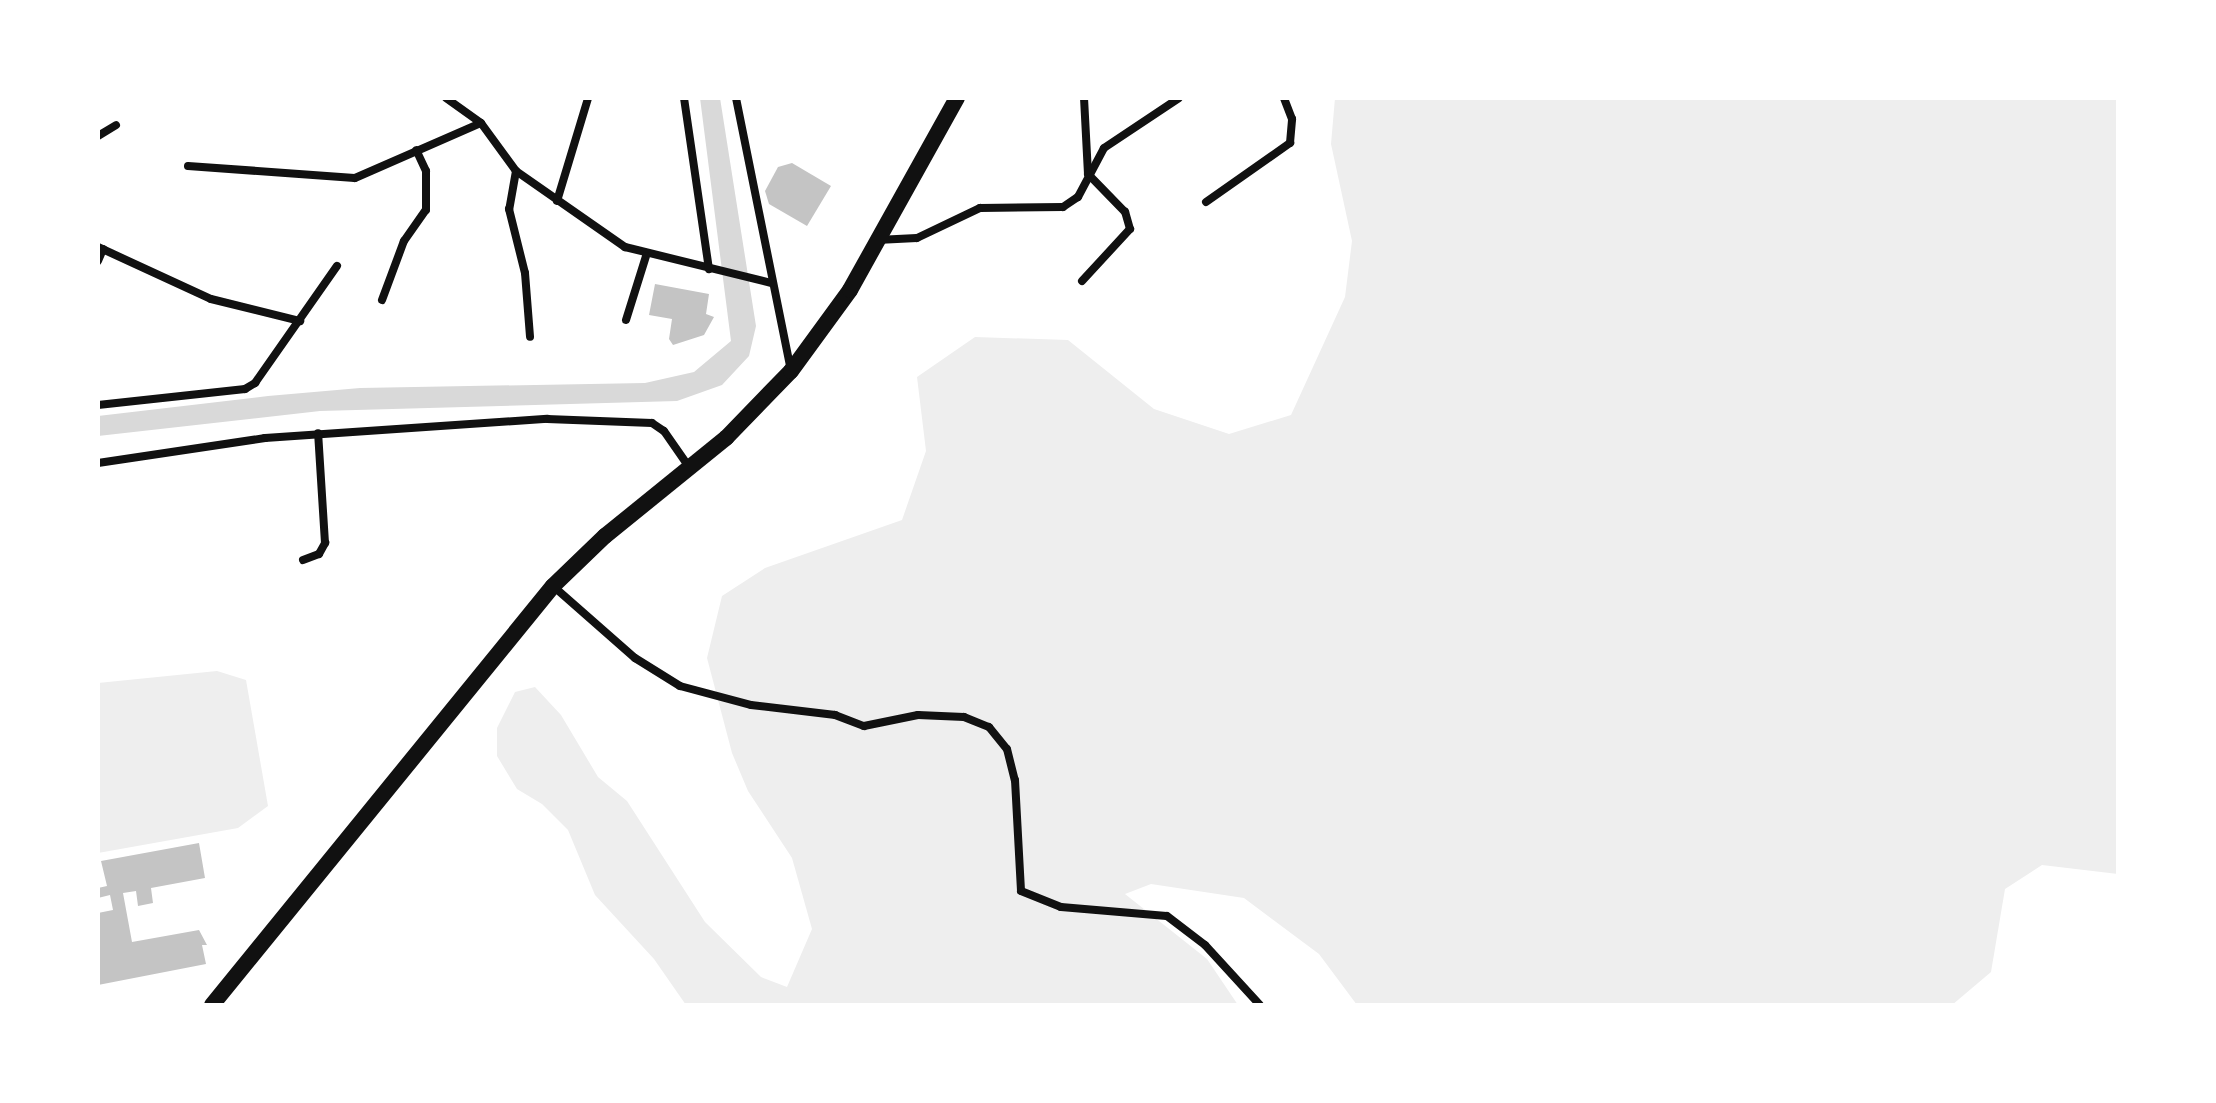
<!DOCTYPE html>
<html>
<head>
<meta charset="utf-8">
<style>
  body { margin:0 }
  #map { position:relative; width:2216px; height:1103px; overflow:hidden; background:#fff; font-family:"PT Sans",sans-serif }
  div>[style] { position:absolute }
  .green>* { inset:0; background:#eee }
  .water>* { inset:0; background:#d9d9d9 }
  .building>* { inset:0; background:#c4c4c4 }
  .minor>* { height:8px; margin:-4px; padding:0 4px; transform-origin:4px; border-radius:4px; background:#111 }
  .secondary>* { height:16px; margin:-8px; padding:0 8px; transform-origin:8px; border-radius:8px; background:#111 }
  span { translate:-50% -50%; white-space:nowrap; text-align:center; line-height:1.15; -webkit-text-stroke:8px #fff; paint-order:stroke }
  .frame { position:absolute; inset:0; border:100px solid #fff; pointer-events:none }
</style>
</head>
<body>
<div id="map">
  <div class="green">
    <i style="clip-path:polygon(1335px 98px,2118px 98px,2118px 874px,2042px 865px,2005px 889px,1991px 972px,1952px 1005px,1357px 1005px,1319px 954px,1244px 898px,1151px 884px,1125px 894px,1207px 959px,1238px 1005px,686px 1005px,654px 959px,595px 895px,568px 830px,542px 804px,517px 789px,497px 756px,497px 728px,515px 692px,535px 687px,561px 715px,598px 777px,627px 801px,705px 922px,761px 977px,787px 987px,812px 929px,792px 858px,748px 791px,732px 753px,707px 658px,722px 596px,765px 568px,902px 520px,926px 451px,917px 377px,975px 337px,1068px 340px,1154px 409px,1229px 434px,1291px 415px,1345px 297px,1352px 241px,1331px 144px)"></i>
    <i style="clip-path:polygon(217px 671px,246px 680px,268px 806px,238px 828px,98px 853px,98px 683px)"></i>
  </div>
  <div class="water">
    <i style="clip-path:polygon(700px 98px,720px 98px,756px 326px,749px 356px,722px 385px,677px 401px,320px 411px,98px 436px,98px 416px,268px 396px,360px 388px,645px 383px,694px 372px,731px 341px)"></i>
  </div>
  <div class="building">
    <i style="clip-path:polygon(792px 163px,831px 186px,807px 226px,769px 204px,765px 191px,778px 167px)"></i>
    <i style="clip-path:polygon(655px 284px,709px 294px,706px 314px,714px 317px,704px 335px,673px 345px,669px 339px,672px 319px,649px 315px)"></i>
    <i style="clip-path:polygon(199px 843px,205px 878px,151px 888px,153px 903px,138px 906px,136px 891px,123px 893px,132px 942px,199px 930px,207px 945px,202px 945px,206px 964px,98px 985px,98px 913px,113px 910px,110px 895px,98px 898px,98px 888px,107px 886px,101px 861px)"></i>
  </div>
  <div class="minor">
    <i style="left:446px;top:98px;width:43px;rotate:35.5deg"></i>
    <i style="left:481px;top:123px;width:59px;rotate:53.9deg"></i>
    <i style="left:516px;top:171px;width:133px;rotate:34.9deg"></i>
    <i style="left:625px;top:247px;width:151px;rotate:13.8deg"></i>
    <i style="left:684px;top:98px;width:173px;rotate:81.7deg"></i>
    <i style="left:736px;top:98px;width:278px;rotate:78.6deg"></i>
    <i style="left:98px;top:136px;width:21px;rotate:-31deg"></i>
    <i style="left:188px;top:166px;width:167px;rotate:4.1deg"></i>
    <i style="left:355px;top:178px;width:137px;rotate:-23.6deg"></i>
    <i style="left:516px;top:171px;width:39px;rotate:100deg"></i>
    <i style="left:509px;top:209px;width:66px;rotate:76deg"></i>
    <i style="left:525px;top:273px;width:64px;rotate:85.5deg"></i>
    <i style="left:557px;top:201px;width:108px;rotate:-73.2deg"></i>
    <i style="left:1206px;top:202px;width:103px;rotate:-35.1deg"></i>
    <i style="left:1290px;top:143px;width:24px;rotate:-85deg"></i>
    <i style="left:1292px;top:119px;width:22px;rotate:-111deg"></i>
    <i style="left:877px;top:240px;width:40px;rotate:-2.9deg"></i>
    <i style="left:917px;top:238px;width:70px;rotate:-25.5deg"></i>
    <i style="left:980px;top:208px;width:83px;rotate:-0.7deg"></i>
    <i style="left:1063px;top:207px;width:18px;rotate:-34deg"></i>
    <i style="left:1078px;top:197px;width:55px;rotate:-62deg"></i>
    <i style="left:1104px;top:148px;width:90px;rotate:-33.7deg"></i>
    <i style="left:98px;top:247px;width:124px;rotate:24.7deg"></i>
    <i style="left:211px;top:299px;width:92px;rotate:13.9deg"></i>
    <i style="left:98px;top:261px;width:13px;rotate:-67deg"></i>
    <i style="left:1082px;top:281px;width:71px;rotate:-47.3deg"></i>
    <i style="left:1130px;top:229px;width:18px;rotate:-106deg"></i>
    <i style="left:1125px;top:212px;width:53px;rotate:-134.2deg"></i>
    <i style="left:1088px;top:174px;width:76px;rotate:-93deg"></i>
    <i style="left:382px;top:300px;width:63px;rotate:-69.6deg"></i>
    <i style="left:404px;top:241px;width:38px;rotate:-55deg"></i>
    <i style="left:426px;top:210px;width:39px;rotate:-90deg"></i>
    <i style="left:426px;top:171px;width:23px;rotate:-115deg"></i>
    <i style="left:626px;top:320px;width:67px;rotate:-72.6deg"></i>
    <i style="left:98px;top:405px;width:148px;rotate:-6.2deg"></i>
    <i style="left:245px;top:389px;width:12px;rotate:-31deg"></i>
    <i style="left:255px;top:383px;width:143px;rotate:-55deg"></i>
    <i style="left:98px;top:463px;width:169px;rotate:-8.5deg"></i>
    <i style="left:265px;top:438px;width:283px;rotate:-3.9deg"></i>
    <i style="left:547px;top:419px;width:105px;rotate:2.2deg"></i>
    <i style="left:652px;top:423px;width:14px;rotate:34deg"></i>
    <i style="left:664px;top:431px;width:44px;rotate:55.2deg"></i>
    <i style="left:303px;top:560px;width:17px;rotate:-21deg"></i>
    <i style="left:319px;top:554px;width:13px;rotate:-61deg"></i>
    <i style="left:325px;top:543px;width:110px;rotate:-93.6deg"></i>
    <i style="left:553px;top:586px;width:109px;rotate:41.3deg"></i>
    <i style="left:635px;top:658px;width:53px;rotate:31.9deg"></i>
    <i style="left:680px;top:686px;width:73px;rotate:15deg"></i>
    <i style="left:751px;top:705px;width:85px;rotate:6.8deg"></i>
    <i style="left:835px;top:715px;width:31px;rotate:21deg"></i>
    <i style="left:864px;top:726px;width:55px;rotate:-11.5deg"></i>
    <i style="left:918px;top:715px;width:46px;rotate:2.5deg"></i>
    <i style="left:964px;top:717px;width:27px;rotate:22deg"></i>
    <i style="left:989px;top:727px;width:28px;rotate:51deg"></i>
    <i style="left:1007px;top:749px;width:32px;rotate:76deg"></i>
    <i style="left:1015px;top:780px;width:111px;rotate:86.9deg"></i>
    <i style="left:1021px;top:891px;width:43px;rotate:21.8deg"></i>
    <i style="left:1061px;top:907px;width:106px;rotate:4.9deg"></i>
    <i style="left:1167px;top:916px;width:48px;rotate:37.3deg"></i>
    <i style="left:1205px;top:945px;width:81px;rotate:47.5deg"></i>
  </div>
  <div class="secondary">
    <i style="left:212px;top:1005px;width:540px;rotate:-50.86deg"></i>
    <i style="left:553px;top:586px;width:72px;rotate:-43.9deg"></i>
    <i style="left:605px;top:536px;width:156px;rotate:-39deg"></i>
    <i style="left:726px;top:438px;width:93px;rotate:-45.9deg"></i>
    <i style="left:791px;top:371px;width:100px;rotate:-53.9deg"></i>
    <i style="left:850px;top:290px;width:220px;rotate:-60.9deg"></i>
  </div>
  <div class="frame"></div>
</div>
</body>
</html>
